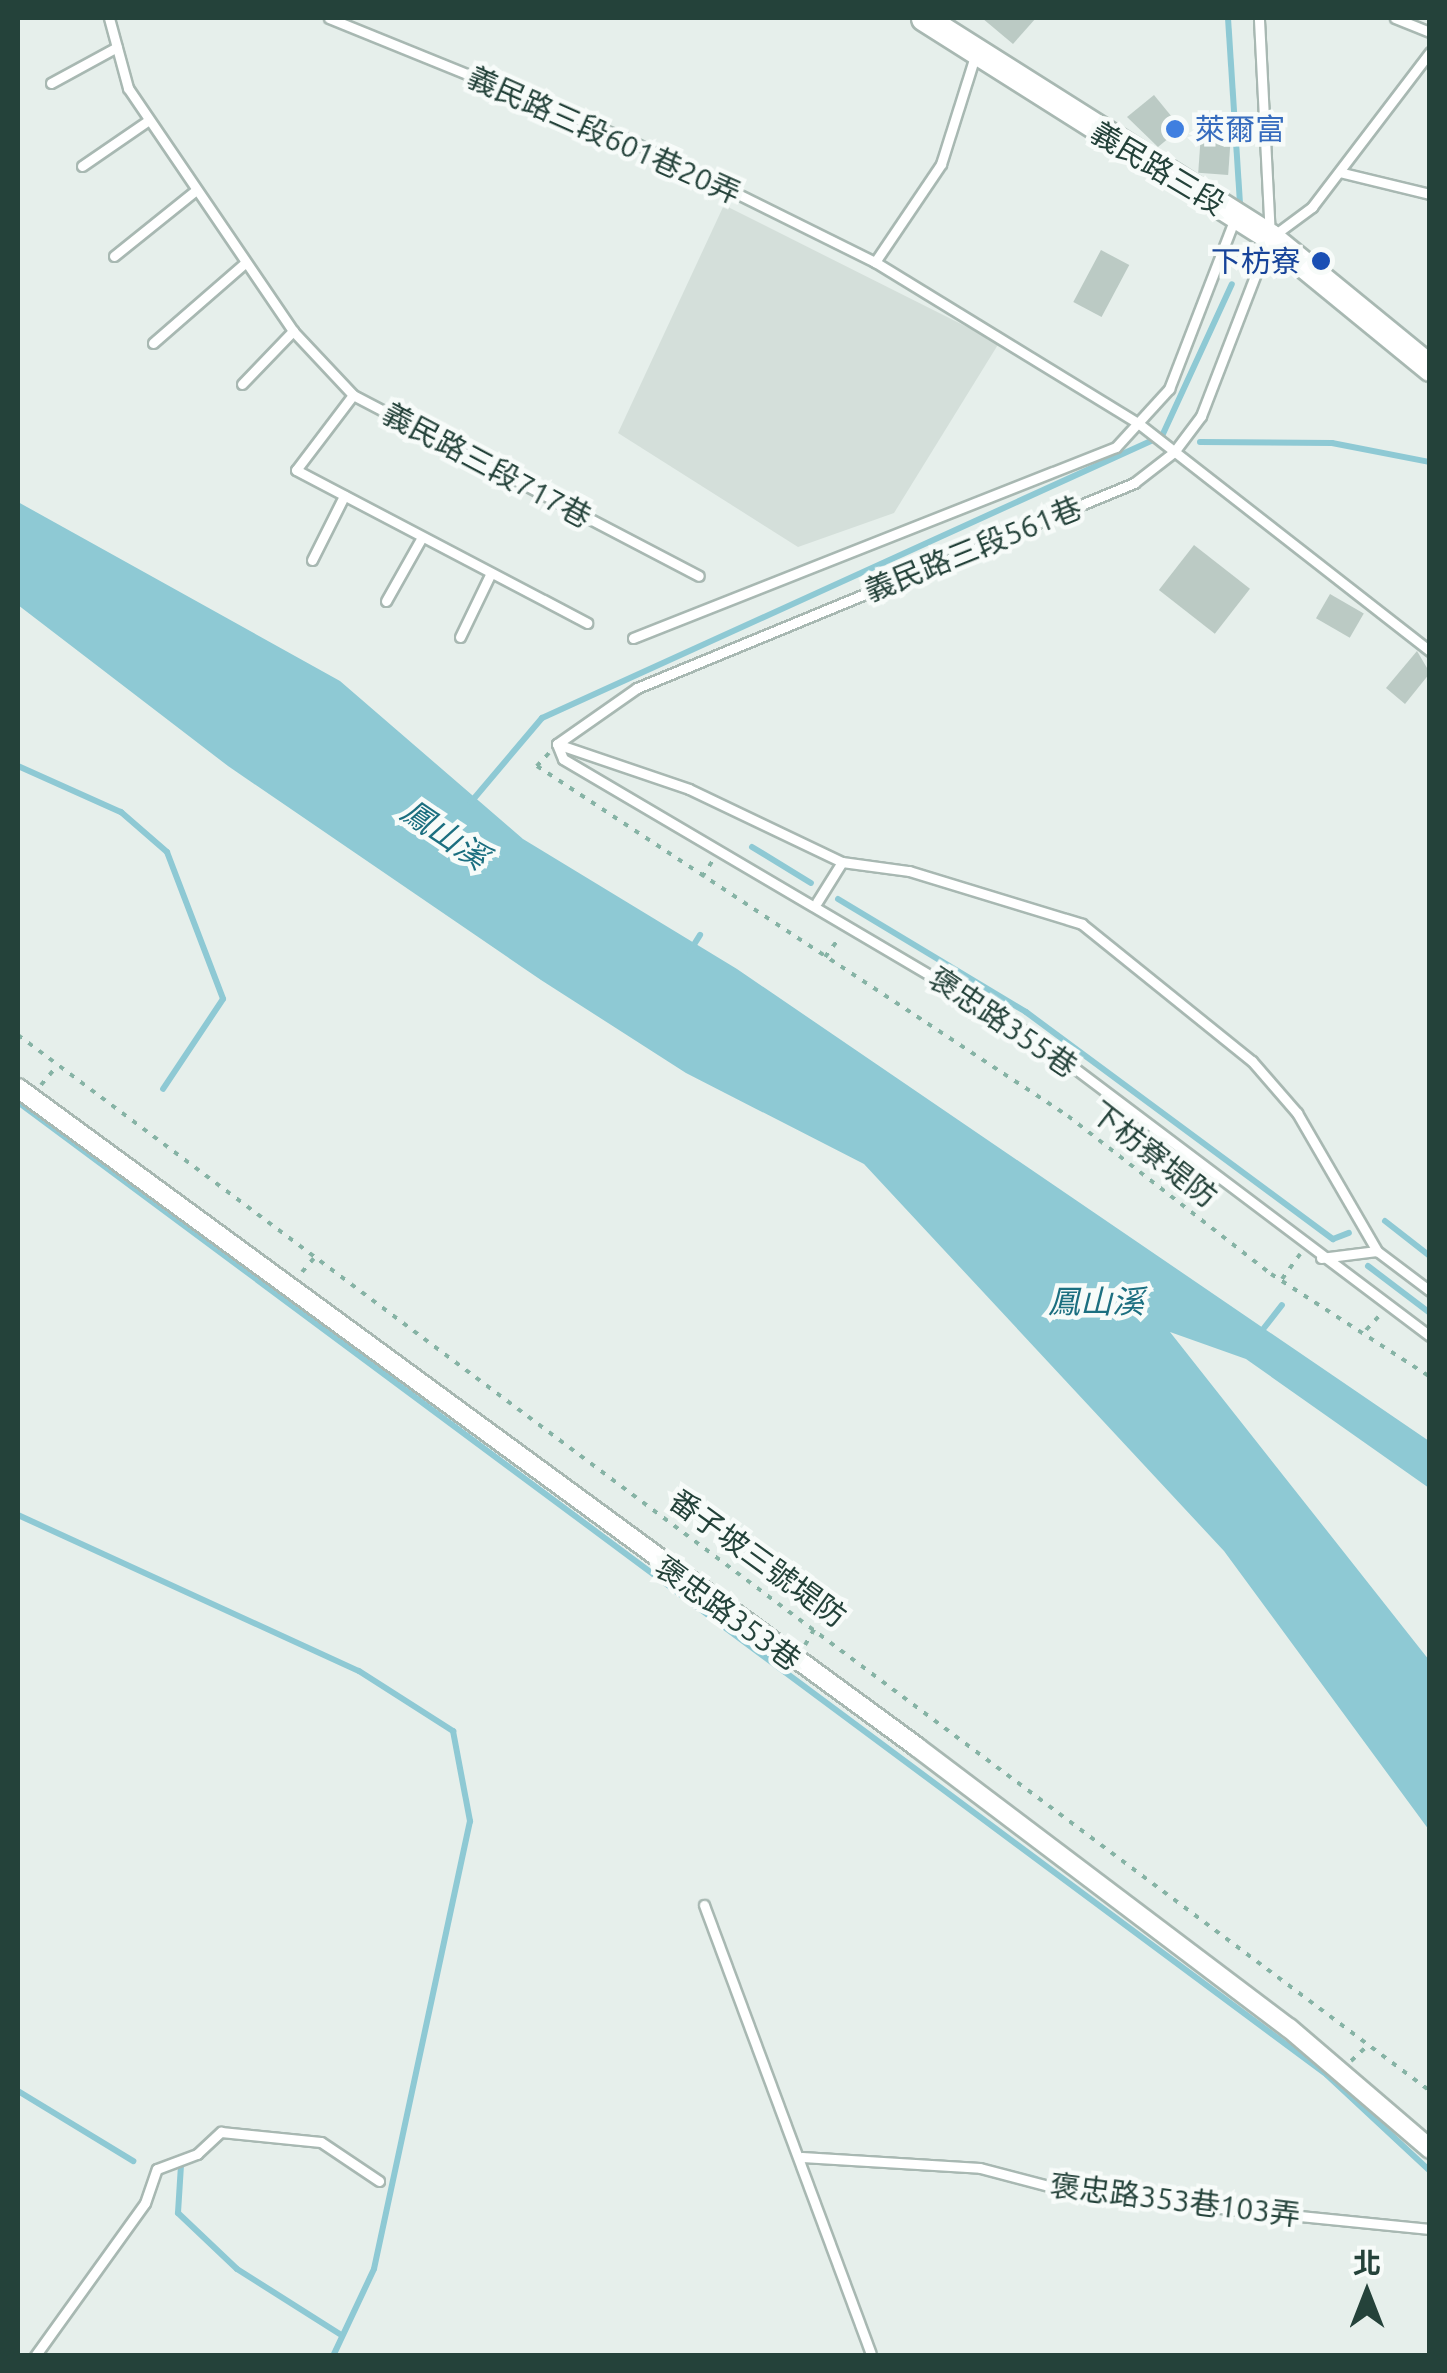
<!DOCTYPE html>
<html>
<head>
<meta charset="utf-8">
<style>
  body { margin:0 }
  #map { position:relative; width:1447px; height:2373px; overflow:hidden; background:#e6efeb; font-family:Ubuntu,"Noto Sans TC",sans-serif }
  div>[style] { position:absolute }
  .built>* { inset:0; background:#d4dfda }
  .water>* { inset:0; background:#8ec9d4 }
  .stream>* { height:6px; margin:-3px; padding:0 3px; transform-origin:3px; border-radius:3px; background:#8ec9d4 }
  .building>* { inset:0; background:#bbcac4; transform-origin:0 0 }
  .path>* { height:4px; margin-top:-2px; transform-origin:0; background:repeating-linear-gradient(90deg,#86b3a5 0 5px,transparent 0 13px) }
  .roads { filter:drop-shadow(2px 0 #a8b8b2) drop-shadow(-2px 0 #a8b8b2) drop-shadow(0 2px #a8b8b2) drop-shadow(0 -2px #a8b8b2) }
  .service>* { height:9px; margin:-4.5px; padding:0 4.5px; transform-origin:4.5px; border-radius:4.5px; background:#fff }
  .minor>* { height:18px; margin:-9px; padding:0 9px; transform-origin:9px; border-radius:9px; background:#fff }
  .secondary>* { height:25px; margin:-12.5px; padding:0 12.5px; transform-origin:12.5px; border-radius:12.5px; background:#fff }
  .dots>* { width:28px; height:28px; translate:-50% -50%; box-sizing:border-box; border:5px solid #f7fbf9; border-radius:50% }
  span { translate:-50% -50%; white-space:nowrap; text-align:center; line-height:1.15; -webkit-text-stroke:9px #f7fbf9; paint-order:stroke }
  .shop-label { font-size:30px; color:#366cbe }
  .left { translate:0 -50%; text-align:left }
  .street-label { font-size:30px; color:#24423a }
  .transit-label { font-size:30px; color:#164399 }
  .right { translate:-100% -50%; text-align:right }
  .water-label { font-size:32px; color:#1c6f80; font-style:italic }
  .frame { position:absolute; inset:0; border:20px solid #24423a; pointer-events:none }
  .north { position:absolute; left:1317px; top:2243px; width:100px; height:100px; -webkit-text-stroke:8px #f7fbf9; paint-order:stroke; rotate:0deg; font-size:28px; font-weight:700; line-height:40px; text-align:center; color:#24423a }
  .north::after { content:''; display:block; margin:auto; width:35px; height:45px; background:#24423a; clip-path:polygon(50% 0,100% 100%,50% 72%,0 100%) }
</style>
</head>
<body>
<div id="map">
  <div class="built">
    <i style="clip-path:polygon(724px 205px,999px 343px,894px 513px,798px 547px,618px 433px)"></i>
  </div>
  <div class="water">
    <i style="clip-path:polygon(18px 502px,340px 681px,523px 839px,737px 969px,1429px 1441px,1429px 1488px,1246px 1359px,1170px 1332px,1429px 1660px,1429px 1830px,1224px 1551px,864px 1164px,686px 1073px,541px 980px,228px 766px,18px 605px)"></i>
  </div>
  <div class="stream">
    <i style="left:1228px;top:18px;width:186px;rotate:86.3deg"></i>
    <i style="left:1200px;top:442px;width:132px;rotate:0.4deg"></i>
    <i style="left:1332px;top:443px;width:100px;rotate:11deg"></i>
    <i style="left:18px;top:766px;width:113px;rotate:24.1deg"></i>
    <i style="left:121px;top:812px;width:61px;rotate:41deg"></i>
    <i style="left:167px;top:852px;width:157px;rotate:69.1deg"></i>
    <i style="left:223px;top:999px;width:108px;rotate:123.7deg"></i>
    <i style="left:471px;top:802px;width:110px;rotate:-49.8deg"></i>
    <i style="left:542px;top:718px;width:681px;rotate:-24.46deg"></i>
    <i style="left:1162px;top:436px;width:167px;rotate:-65.3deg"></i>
    <i style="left:752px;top:847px;width:69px;rotate:31.4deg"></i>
    <i style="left:838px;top:899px;width:219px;rotate:31deg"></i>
    <i style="left:1026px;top:1012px;width:382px;rotate:36.5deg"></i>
    <i style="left:1333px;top:1239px;width:17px;rotate:-21deg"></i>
    <i style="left:690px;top:951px;width:19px;rotate:-58deg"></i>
    <i style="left:18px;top:1102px;width:1631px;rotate:36.62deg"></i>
    <i style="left:1327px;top:2075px;width:141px;rotate:43deg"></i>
    <i style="left:1385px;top:1221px;width:57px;rotate:37.9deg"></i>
    <i style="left:1368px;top:1266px;width:78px;rotate:37.2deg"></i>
    <i style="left:1264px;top:1328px;width:29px;rotate:-52deg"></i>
    <i style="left:18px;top:1515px;width:375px;rotate:24.6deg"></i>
    <i style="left:359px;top:1671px;width:112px;rotate:32.6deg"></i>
    <i style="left:453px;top:1731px;width:92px;rotate:79.3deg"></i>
    <i style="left:470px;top:1821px;width:458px;rotate:102.1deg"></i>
    <i style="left:374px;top:2269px;width:96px;rotate:115.2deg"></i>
    <i style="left:18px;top:2091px;width:135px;rotate:31.3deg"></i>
    <i style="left:181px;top:2165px;width:48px;rotate:93.6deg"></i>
    <i style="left:178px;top:2213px;width:81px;rotate:43.5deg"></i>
    <i style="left:237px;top:2269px;width:122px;rotate:32.3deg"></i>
  </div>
  <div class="building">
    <i style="clip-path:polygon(982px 18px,1036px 18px,1013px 44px)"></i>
    <i style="clip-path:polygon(1154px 95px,1181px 128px,1158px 147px,1127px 117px)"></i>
    <i style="left:1202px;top:119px;width:30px;height:54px;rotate:4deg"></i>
    <i style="left:1101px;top:250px;width:32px;height:59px;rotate:28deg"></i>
    <i style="left:1194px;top:545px;width:71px;height:57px;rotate:38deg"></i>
    <i style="left:1330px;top:594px;width:39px;height:28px;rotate:30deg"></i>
    <i style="clip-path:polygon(1417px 651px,1430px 673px,1405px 704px,1386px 688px)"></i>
  </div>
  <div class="path">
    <i style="left:549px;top:753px;width:18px;rotate:133deg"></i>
    <i style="left:537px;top:766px;width:636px;rotate:33.39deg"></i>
    <i style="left:1068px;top:1116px;width:257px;rotate:37.9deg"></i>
    <i style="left:1271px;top:1274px;width:189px;rotate:32.9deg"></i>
    <i style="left:702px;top:877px;width:20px;rotate:-57deg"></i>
    <i style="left:825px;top:957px;width:25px;rotate:-53deg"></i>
    <i style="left:18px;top:1035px;width:1763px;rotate:36.79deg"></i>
    <i style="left:41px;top:1085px;width:25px;rotate:-50deg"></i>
    <i style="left:302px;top:1272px;width:18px;rotate:-49deg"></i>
    <i style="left:1282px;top:1279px;width:31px;rotate:-54deg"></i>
    <i style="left:1366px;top:1330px;width:21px;rotate:-47deg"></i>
    <i style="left:805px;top:1645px;width:20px;rotate:-60deg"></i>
    <i style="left:1351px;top:2061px;width:25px;rotate:-43deg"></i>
  </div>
  <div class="roads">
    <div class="service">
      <i style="left:109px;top:18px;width:73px;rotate:74.8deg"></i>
      <i style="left:128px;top:88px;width:294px;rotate:55.8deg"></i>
      <i style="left:293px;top:331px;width:88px;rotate:46.8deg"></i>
      <i style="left:353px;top:395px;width:390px;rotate:27.6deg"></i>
      <i style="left:329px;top:18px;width:324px;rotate:22.1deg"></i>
      <i style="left:629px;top:140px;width:275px;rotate:26.4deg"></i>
      <i style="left:875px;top:262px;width:308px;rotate:31.5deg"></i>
      <i style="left:1138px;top:423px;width:370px;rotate:38deg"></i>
      <i style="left:1395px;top:18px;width:38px;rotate:22deg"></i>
      <i style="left:51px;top:83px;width:75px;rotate:-28.6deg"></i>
      <i style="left:82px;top:166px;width:81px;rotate:-34.5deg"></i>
      <i style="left:1339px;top:172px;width:94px;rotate:13.6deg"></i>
      <i style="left:1273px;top:236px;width:49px;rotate:-36.6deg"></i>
      <i style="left:1312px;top:207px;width:195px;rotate:-52.7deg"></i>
      <i style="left:114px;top:256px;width:105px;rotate:-38.8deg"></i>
      <i style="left:875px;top:262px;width:118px;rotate:-56deg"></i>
      <i style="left:941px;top:164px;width:113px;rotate:-72.5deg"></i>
      <i style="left:153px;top:343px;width:122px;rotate:-41deg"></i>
      <i style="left:242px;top:384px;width:74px;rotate:-46.1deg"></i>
      <i style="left:353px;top:395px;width:94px;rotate:127.2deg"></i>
      <i style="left:296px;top:470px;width:329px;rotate:27.7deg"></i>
      <i style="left:312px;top:560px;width:72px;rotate:-63.4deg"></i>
      <i style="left:386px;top:601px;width:73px;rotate:-60.6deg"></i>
      <i style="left:460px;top:637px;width:71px;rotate:-64.2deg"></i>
      <i style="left:633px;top:638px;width:519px;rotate:-21.58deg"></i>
      <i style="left:1116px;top:447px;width:79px;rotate:-47.6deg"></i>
      <i style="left:1169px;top:389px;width:183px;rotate:-68.9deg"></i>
      <i style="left:557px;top:744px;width:98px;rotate:-35deg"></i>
      <i style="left:637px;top:688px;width:538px;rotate:-22.41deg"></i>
      <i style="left:1134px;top:483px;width:51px;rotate:-37.8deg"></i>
      <i style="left:1174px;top:452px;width:45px;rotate:-53.1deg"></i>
      <i style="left:1201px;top:416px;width:192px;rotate:-68.9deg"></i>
      <i style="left:1270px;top:237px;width:219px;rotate:-92.9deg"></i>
      <i style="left:557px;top:744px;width:139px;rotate:18.8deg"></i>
      <i style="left:689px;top:789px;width:170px;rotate:25.5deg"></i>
      <i style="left:842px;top:862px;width:68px;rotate:7.7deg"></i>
      <i style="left:909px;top:871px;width:181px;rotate:17deg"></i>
      <i style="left:1082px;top:924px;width:218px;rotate:38.9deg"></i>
      <i style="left:1252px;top:1061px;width:69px;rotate:49.1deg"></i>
      <i style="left:1297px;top:1113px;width:160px;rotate:59.9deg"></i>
      <i style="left:1377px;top:1251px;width:66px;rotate:37deg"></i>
      <i style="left:557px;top:744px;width:16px;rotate:68deg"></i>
      <i style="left:563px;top:759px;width:540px;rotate:30.51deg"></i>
      <i style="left:1028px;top:1033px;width:503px;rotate:37.01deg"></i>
      <i style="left:817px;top:902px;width:47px;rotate:-58deg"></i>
      <i style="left:1321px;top:1258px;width:56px;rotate:-7.1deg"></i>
      <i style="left:704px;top:1905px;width:478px;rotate:69.6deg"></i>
      <i style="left:802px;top:2157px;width:178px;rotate:3.5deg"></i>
      <i style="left:980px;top:2168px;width:102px;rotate:14.7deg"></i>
      <i style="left:1079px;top:2194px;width:353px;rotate:5.7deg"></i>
      <i style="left:35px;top:2356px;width:188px;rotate:-54.3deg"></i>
      <i style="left:145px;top:2203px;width:36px;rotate:-71deg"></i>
      <i style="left:157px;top:2169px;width:43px;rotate:-20.6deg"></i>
      <i style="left:197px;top:2154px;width:33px;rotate:-43deg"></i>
      <i style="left:221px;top:2132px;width:100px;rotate:5.7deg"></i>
      <i style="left:321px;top:2142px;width:70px;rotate:33.9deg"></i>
    </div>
    <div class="minor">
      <i style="left:18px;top:1088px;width:1115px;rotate:36.24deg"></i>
      <i style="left:917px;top:1747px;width:466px;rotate:37.1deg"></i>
      <i style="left:1289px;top:2028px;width:186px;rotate:40.6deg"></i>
    </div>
    <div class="secondary">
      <i style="left:924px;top:18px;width:409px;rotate:32.3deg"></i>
      <i style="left:1270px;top:237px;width:207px;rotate:39.3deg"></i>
    </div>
  </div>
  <div class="dots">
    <i style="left:1175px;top:129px;background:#3f7fe0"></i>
    <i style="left:1321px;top:261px;background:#1a4fb4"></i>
  </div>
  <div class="shop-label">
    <span class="left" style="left:1195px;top:129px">萊爾富</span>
  </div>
  <div class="street-label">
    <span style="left:604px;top:135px;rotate:24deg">義民路三段601巷20弄</span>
    <span style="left:1158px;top:168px;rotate:31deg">義民路三段</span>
    <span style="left:487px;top:465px;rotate:28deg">義民路三段717巷</span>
    <span style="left:973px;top:549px;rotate:-22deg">義民路三段561巷</span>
    <span style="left:1003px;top:1022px;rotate:34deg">褒忠路355巷</span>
    <span style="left:1154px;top:1154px;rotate:38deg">下枋寮堤防</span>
    <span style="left:758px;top:1558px;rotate:36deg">番子坡三號堤防</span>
    <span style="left:728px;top:1613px;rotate:36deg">褒忠路353巷</span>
    <span style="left:1175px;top:2200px;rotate:7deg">褒忠路353巷103弄</span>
  </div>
  <div class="transit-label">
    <span class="right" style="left:1301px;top:261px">下枋寮</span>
  </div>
  <div class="water-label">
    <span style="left:445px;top:834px;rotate:34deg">鳳山溪</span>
    <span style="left:1096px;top:1301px">鳳山溪</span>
  </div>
  <div class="frame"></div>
  <div class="north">北</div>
</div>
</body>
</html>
